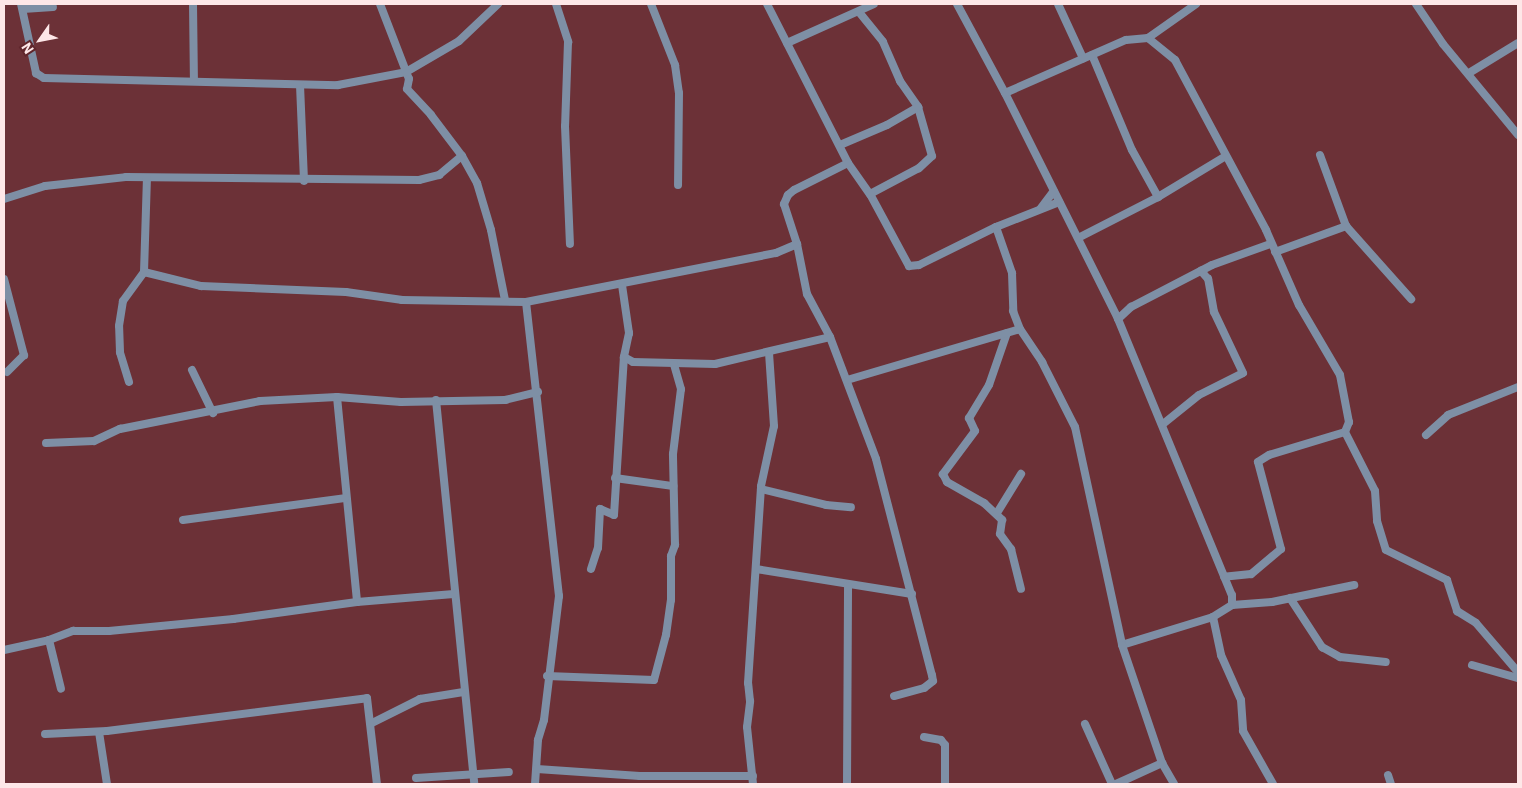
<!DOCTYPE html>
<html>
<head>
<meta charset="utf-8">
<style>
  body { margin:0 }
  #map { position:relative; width:1522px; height:788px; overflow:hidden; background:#6c3137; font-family:"IBM Plex Sans",sans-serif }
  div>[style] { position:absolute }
  .minor>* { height:8px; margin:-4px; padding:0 4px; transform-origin:4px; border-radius:4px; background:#7e8fa5 }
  span { translate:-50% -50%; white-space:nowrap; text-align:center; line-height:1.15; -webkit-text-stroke:4.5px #60262c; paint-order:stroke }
  .frame { position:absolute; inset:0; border:5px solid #fee7e8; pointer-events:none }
  .north { position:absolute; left:15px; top:15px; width:50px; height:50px; -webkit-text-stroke:4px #60262c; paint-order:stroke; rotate:237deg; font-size:14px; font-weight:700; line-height:20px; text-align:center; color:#fee7e8 }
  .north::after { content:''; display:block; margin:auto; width:18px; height:22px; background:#fee7e8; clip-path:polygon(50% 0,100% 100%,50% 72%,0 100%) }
</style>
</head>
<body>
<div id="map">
  <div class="minor">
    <i style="left:21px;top:4px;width:71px;rotate:77.7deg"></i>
    <i style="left:36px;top:73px;width:9px;rotate:32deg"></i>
    <i style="left:44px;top:78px;width:294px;rotate:1.4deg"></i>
    <i style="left:338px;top:85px;width:69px;rotate:-10.8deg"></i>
    <i style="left:406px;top:72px;width:61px;rotate:-30.3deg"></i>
    <i style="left:459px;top:41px;width:54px;rotate:-43.5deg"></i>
    <i style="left:193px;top:4px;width:77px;rotate:89.3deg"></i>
    <i style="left:380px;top:4px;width:80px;rotate:68.9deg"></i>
    <i style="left:409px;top:79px;width:10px;rotate:101deg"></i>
    <i style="left:407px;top:89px;width:35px;rotate:47deg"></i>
    <i style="left:431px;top:115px;width:51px;rotate:52.9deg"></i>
    <i style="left:462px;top:156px;width:31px;rotate:61deg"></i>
    <i style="left:477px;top:183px;width:49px;rotate:73.4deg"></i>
    <i style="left:491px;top:230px;width:71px;rotate:78.7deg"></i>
    <i style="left:556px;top:4px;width:40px;rotate:72deg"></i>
    <i style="left:568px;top:42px;width:84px;rotate:92deg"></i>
    <i style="left:565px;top:126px;width:118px;rotate:87.6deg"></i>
    <i style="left:651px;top:4px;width:66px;rotate:68.5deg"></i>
    <i style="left:675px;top:65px;width:28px;rotate:82deg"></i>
    <i style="left:679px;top:93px;width:92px;rotate:90.6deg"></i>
    <i style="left:767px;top:4px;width:178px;rotate:63deg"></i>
    <i style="left:848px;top:163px;width:38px;rotate:55deg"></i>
    <i style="left:870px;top:194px;width:82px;rotate:61.6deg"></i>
    <i style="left:909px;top:266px;width:10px;rotate:-6deg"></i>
    <i style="left:919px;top:265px;width:86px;rotate:-26.3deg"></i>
    <i style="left:996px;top:227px;width:68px;rotate:-21.6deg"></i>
    <i style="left:957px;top:4px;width:101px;rotate:61.7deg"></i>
    <i style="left:1005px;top:93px;width:253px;rotate:63.4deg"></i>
    <i style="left:1118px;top:319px;width:299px;rotate:67.6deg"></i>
    <i style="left:1232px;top:595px;width:10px;rotate:90deg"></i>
    <i style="left:1232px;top:605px;width:22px;rotate:148deg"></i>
    <i style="left:1213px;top:617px;width:95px;rotate:162.9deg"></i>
    <i style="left:1058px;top:4px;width:60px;rotate:65.2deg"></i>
    <i style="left:1416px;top:4px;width:48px;rotate:56deg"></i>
    <i style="left:1443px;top:44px;width:118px;rotate:50.5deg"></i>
    <i style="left:23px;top:9px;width:30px;rotate:-4deg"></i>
    <i style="left:859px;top:12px;width:38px;rotate:51deg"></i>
    <i style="left:883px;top:42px;width:43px;rotate:66.4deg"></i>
    <i style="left:900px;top:81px;width:32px;rotate:55deg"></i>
    <i style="left:918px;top:107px;width:51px;rotate:74.1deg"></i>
    <i style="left:932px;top:156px;width:18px;rotate:137deg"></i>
    <i style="left:919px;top:168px;width:55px;rotate:152deg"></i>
    <i style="left:1148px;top:38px;width:35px;rotate:39deg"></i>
    <i style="left:1175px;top:60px;width:193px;rotate:61.8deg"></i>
    <i style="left:1266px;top:230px;width:82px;rotate:66.3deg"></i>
    <i style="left:1299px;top:305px;width:81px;rotate:59.6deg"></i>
    <i style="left:1340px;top:375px;width:48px;rotate:79.2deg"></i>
    <i style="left:1349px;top:422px;width:11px;rotate:112deg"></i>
    <i style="left:1345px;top:432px;width:79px;rotate:163.2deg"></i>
    <i style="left:1269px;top:455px;width:13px;rotate:148deg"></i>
    <i style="left:1258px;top:462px;width:90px;rotate:75.2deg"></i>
    <i style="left:1281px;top:549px;width:39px;rotate:140deg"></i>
    <i style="left:1251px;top:574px;width:27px;rotate:174deg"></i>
    <i style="left:787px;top:43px;width:95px;rotate:-24.1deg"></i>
    <i style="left:1092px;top:55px;width:103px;rotate:67.2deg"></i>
    <i style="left:1132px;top:150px;width:54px;rotate:61deg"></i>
    <i style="left:1469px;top:73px;width:57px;rotate:-31.5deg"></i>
    <i style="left:300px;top:85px;width:96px;rotate:87.6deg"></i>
    <i style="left:1005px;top:93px;width:132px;rotate:-23.7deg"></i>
    <i style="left:1126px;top:40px;width:22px;rotate:-5deg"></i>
    <i style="left:1148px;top:38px;width:59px;rotate:-35.3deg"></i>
    <i style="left:840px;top:145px;width:51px;rotate:-23.1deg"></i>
    <i style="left:887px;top:125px;width:36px;rotate:-30deg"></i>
    <i style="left:1320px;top:155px;width:76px;rotate:69.9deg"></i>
    <i style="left:1346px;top:226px;width:98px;rotate:48.3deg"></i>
    <i style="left:848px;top:163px;width:60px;rotate:153.4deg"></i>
    <i style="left:794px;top:190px;width:8px;rotate:140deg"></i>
    <i style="left:788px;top:195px;width:10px;rotate:114deg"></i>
    <i style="left:784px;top:204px;width:42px;rotate:72deg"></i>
    <i style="left:797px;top:244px;width:51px;rotate:78.7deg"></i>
    <i style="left:807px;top:294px;width:49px;rotate:61.9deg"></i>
    <i style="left:830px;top:337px;width:130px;rotate:69.3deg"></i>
    <i style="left:876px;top:459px;width:223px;rotate:75.5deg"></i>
    <i style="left:932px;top:675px;width:6px;rotate:81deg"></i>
    <i style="left:933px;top:681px;width:11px;rotate:142deg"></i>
    <i style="left:924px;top:688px;width:31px;rotate:165deg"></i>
    <i style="left:4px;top:199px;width:43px;rotate:-17.6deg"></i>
    <i style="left:45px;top:186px;width:81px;rotate:-6.3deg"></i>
    <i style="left:126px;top:177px;width:293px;rotate:0.6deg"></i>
    <i style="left:419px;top:180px;width:21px;rotate:-14deg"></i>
    <i style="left:439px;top:175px;width:30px;rotate:-40deg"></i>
    <i style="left:1041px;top:208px;width:21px;rotate:-53deg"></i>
    <i style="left:996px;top:227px;width:49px;rotate:70.8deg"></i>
    <i style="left:1012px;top:273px;width:38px;rotate:88deg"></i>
    <i style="left:1013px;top:311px;width:19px;rotate:69deg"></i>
    <i style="left:1020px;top:329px;width:40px;rotate:56deg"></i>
    <i style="left:1042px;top:362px;width:73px;rotate:63.1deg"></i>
    <i style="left:1075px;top:427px;width:223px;rotate:77.8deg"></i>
    <i style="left:1122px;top:645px;width:125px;rotate:71.3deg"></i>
    <i style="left:1162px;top:763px;width:24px;rotate:60deg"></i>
    <i style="left:1078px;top:238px;width:90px;rotate:-27.1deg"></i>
    <i style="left:1158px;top:197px;width:79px;rotate:-31.1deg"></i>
    <i style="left:1275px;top:252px;width:76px;rotate:-20.1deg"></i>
    <i style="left:144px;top:272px;width:59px;rotate:13.8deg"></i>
    <i style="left:201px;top:286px;width:145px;rotate:2.4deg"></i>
    <i style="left:346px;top:292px;width:57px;rotate:8.1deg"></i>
    <i style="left:402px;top:300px;width:124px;rotate:0.9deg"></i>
    <i style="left:526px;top:302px;width:255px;rotate:-11.1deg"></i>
    <i style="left:776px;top:253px;width:23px;rotate:-23deg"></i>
    <i style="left:4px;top:279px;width:79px;rotate:75.3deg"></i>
    <i style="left:24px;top:355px;width:24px;rotate:135deg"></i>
    <i style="left:622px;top:285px;width:49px;rotate:81.7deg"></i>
    <i style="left:629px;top:333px;width:25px;rotate:102deg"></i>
    <i style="left:624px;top:357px;width:10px;rotate:29deg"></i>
    <i style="left:633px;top:362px;width:82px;rotate:1.4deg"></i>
    <i style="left:715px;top:364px;width:118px;rotate:-13.2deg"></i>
    <i style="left:526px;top:302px;width:296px;rotate:83.6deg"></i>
    <i style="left:559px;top:596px;width:125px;rotate:96.9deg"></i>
    <i style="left:544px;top:720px;width:21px;rotate:107deg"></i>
    <i style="left:538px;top:740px;width:44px;rotate:93.9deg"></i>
    <i style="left:1118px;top:319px;width:18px;rotate:-43deg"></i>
    <i style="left:1131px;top:307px;width:91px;rotate:-27.4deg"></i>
    <i style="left:1212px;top:265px;width:62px;rotate:-19.9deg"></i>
    <i style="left:1007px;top:333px;width:55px;rotate:109.1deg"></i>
    <i style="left:989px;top:385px;width:39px;rotate:121deg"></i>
    <i style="left:969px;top:418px;width:14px;rotate:65deg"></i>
    <i style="left:975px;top:431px;width:54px;rotate:126.7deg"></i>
    <i style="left:943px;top:474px;width:9px;rotate:63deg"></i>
    <i style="left:947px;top:482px;width:43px;rotate:29.6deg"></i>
    <i style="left:984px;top:503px;width:25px;rotate:43deg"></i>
    <i style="left:1002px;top:520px;width:14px;rotate:98deg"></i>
    <i style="left:1000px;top:534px;width:19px;rotate:54deg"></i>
    <i style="left:1011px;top:549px;width:41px;rotate:76deg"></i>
    <i style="left:192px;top:370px;width:48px;rotate:64deg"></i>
    <i style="left:847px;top:380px;width:180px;rotate:-16.4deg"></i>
    <i style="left:129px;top:382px;width:31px;rotate:-107deg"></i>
    <i style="left:120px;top:352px;width:26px;rotate:-92deg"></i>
    <i style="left:119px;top:326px;width:25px;rotate:-81deg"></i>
    <i style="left:123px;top:301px;width:36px;rotate:-54deg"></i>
    <i style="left:144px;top:272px;width:94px;rotate:-88.2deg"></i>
    <i style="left:337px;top:397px;width:206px;rotate:84.4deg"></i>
    <i style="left:436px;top:400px;width:386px;rotate:84.3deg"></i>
    <i style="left:1163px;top:424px;width:46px;rotate:-38.9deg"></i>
    <i style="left:1199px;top:395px;width:49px;rotate:-26.6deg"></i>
    <i style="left:1243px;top:373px;width:68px;rotate:-115.4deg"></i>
    <i style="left:1214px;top:312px;width:34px;rotate:-100deg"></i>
    <i style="left:1208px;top:279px;width:11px;rotate:-131deg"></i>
    <i style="left:1345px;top:432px;width:66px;rotate:63deg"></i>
    <i style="left:1375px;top:491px;width:30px;rotate:86deg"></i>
    <i style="left:1377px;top:521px;width:30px;rotate:73deg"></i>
    <i style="left:1386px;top:550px;width:68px;rotate:26.2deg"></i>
    <i style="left:1447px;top:580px;width:33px;rotate:72deg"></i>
    <i style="left:1457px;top:611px;width:22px;rotate:32deg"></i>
    <i style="left:1476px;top:623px;width:65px;rotate:49.4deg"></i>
    <i style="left:1426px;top:435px;width:30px;rotate:-42deg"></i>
    <i style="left:1448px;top:415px;width:75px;rotate:-21.8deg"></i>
    <i style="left:46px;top:443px;width:48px;rotate:-2.4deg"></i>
    <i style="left:94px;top:441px;width:29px;rotate:-25deg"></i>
    <i style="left:120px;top:429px;width:143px;rotate:-11.3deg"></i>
    <i style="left:260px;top:401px;width:77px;rotate:-3deg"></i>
    <i style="left:337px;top:397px;width:64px;rotate:4.5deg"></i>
    <i style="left:401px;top:402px;width:104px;rotate:-1.1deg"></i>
    <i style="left:505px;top:400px;width:34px;rotate:-14deg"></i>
    <i style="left:615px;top:478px;width:59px;rotate:7.9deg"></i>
    <i style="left:761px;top:489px;width:67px;rotate:13.8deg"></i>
    <i style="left:826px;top:505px;width:25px;rotate:5deg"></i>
    <i style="left:997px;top:513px;width:46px;rotate:-58.4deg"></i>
    <i style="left:183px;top:520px;width:163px;rotate:-7.7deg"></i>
    <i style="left:591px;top:569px;width:22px;rotate:-72deg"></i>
    <i style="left:598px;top:548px;width:39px;rotate:-87deg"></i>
    <i style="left:600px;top:509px;width:15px;rotate:23deg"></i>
    <i style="left:614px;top:515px;width:158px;rotate:-86.4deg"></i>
    <i style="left:756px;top:569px;width:158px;rotate:9.1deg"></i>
    <i style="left:1290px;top:598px;width:59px;rotate:56.9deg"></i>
    <i style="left:1322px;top:647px;width:21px;rotate:29deg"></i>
    <i style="left:1340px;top:657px;width:46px;rotate:6.2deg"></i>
    <i style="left:1232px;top:605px;width:40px;rotate:-4.3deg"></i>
    <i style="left:1272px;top:602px;width:84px;rotate:-11.7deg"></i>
    <i style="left:1213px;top:617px;width:39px;rotate:78deg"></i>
    <i style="left:1221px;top:655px;width:49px;rotate:66deg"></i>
    <i style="left:1241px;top:700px;width:31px;rotate:86deg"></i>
    <i style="left:1243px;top:731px;width:61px;rotate:60.5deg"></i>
    <i style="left:49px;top:640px;width:50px;rotate:76.2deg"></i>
    <i style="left:4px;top:650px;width:46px;rotate:-12.5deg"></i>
    <i style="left:49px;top:640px;width:26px;rotate:-21deg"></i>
    <i style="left:73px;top:631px;width:36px"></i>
    <i style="left:109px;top:631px;width:125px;rotate:-5.5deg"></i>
    <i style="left:233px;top:619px;width:125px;rotate:-7.8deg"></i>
    <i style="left:357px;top:602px;width:97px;rotate:-4.7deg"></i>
    <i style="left:1472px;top:665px;width:48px;rotate:15.8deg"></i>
    <i style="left:547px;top:676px;width:107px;rotate:2.1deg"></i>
    <i style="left:654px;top:680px;width:47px;rotate:-75.1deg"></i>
    <i style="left:666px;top:635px;width:35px;rotate:-82deg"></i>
    <i style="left:671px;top:600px;width:44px;rotate:-90deg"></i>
    <i style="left:671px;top:556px;width:12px;rotate:-70deg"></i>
    <i style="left:675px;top:545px;width:91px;rotate:-91.3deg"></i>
    <i style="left:673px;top:454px;width:65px;rotate:-83deg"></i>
    <i style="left:681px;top:389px;width:26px;rotate:-106deg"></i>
    <i style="left:372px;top:723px;width:54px;rotate:-26.6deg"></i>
    <i style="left:420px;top:699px;width:44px;rotate:-9.2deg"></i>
    <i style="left:1085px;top:724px;width:66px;rotate:65.8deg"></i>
    <i style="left:99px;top:732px;width:53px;rotate:81.3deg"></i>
    <i style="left:45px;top:734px;width:62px;rotate:-2.8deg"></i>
    <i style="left:107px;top:731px;width:262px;rotate:-7.2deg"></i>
    <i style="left:367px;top:698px;width:87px;rotate:83.4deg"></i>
    <i style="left:924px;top:737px;width:17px;rotate:10deg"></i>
    <i style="left:941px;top:740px;width:6px;rotate:51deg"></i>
    <i style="left:945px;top:745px;width:39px;rotate:90deg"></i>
    <i style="left:537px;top:769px;width:103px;rotate:3.9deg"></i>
    <i style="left:640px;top:776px;width:113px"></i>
    <i style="left:1388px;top:775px;width:9px;rotate:72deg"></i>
    <i style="left:416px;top:778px;width:93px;rotate:-3.7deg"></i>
    <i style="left:753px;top:784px;width:57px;rotate:-96deg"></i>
    <i style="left:747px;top:727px;width:26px;rotate:-83deg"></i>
    <i style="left:750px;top:701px;width:18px;rotate:-96deg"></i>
    <i style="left:748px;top:683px;width:197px;rotate:-86.2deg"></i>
    <i style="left:761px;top:486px;width:61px;rotate:-77.8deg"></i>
    <i style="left:774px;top:426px;width:73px;rotate:-93.9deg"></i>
    <i style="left:847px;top:784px;width:198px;rotate:-89.7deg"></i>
    <i style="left:1116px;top:784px;width:51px;rotate:-24.5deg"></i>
  </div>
  <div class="frame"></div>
  <div class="north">N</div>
</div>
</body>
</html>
